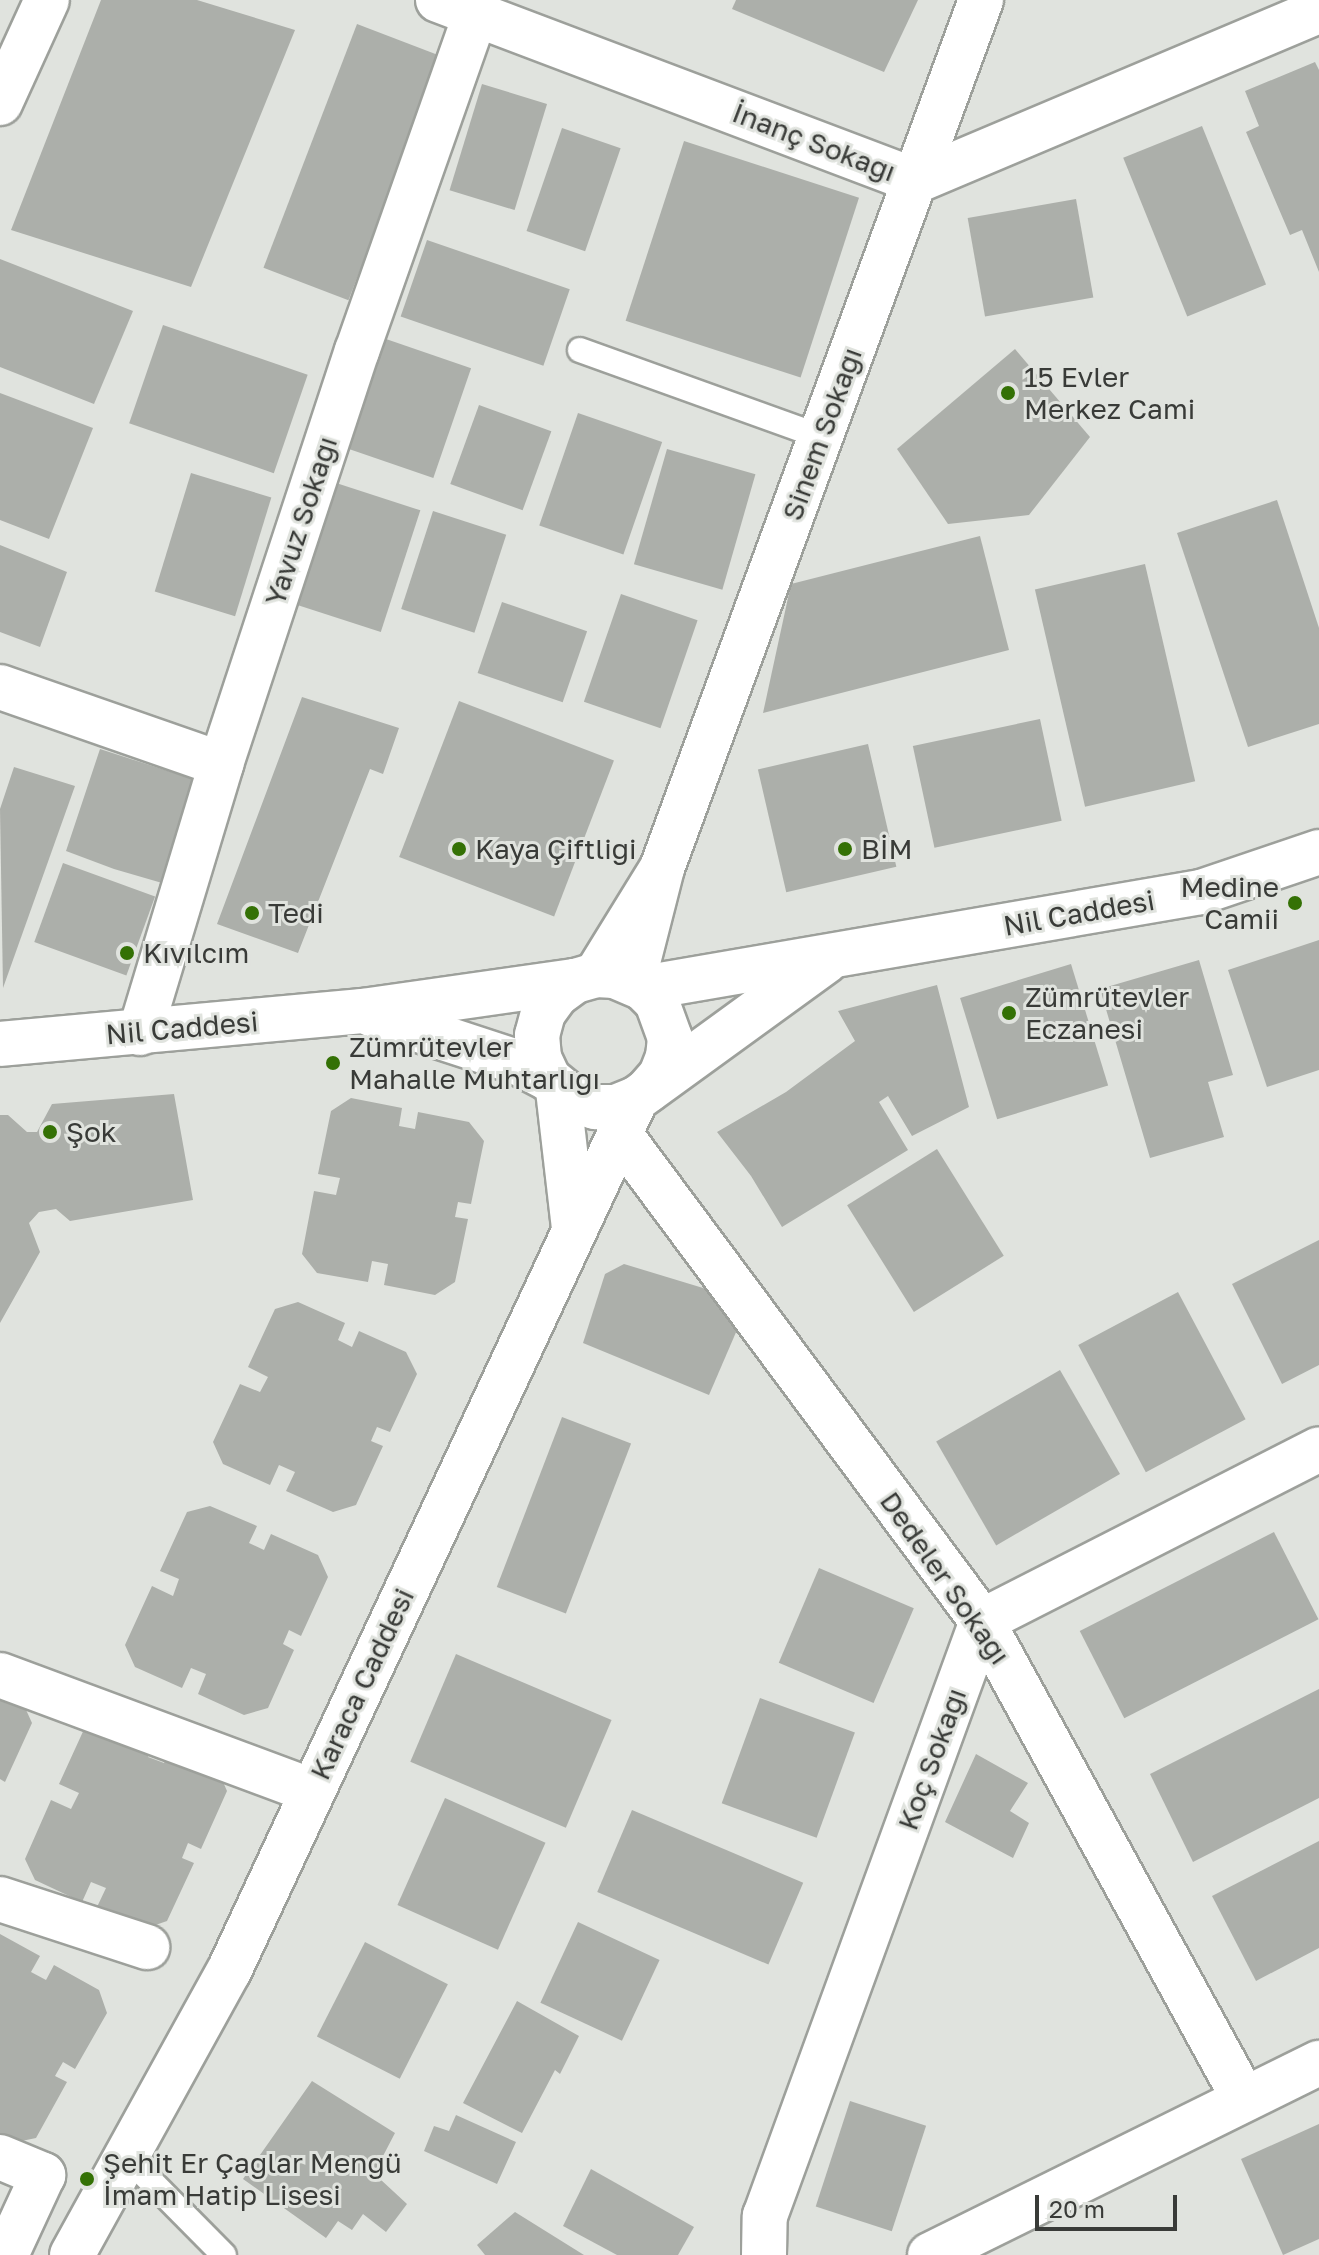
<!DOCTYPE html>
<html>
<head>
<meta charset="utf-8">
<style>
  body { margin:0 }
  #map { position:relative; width:1319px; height:2255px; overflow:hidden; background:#e0e3de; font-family:"Golos Text",sans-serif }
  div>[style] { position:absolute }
  .building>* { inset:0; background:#acafaa; transform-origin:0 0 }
  .roads { filter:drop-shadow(2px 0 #9da09b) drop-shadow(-2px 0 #9da09b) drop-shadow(0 2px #9da09b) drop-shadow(0 -2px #9da09b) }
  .lane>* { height:24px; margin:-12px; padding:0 12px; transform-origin:12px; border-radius:12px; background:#fff }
  .street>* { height:44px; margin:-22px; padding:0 22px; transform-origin:22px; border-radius:22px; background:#fff }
  .secondary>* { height:44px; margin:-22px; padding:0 22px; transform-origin:22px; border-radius:22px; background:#fff }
  .dots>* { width:22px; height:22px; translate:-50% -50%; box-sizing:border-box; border:4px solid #e0e3de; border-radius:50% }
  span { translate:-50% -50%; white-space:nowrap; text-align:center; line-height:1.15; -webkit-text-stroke:6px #e0e3de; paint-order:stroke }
  .street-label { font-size:28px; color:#393b38 }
  .poi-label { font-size:28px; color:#393b38 }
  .left { translate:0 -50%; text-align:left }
  .right { translate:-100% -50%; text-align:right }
  .scale { position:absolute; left:1035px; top:2195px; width:142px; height:36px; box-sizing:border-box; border:4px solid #393b38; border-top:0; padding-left:10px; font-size:24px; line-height:28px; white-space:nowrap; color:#393b38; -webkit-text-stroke:6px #e0e3de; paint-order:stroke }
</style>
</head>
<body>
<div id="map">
  <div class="building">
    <i style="clip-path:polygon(101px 0,197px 0,295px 30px,191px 287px,11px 230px)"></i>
    <i style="clip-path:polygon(736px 0,918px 0,884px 72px,732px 9px)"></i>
    <i style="left:357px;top:24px;width:91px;height:261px;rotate:21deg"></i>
    <i style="clip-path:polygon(1315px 62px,1319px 70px,1319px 272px,1302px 230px,1290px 235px,1246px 132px,1259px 126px,1245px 91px)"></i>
    <i style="left:482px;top:84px;width:68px;height:111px;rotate:17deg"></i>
    <i style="left:1202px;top:126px;width:171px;height:85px;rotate:68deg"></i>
    <i style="left:562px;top:128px;width:62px;height:109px;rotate:19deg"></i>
    <i style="left:684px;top:141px;width:184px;height:189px;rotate:18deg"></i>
    <i style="left:1076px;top:199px;width:100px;height:110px;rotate:80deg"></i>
    <i style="left:427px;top:240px;width:151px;height:81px;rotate:19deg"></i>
    <i style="clip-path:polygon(0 259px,133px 311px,94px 404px,0 367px)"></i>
    <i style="left:163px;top:325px;width:153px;height:104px;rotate:19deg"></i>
    <i style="left:386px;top:339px;width:90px;height:116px;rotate:19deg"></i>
    <i style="clip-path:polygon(1015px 349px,1090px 437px,1029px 515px,948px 524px,897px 449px)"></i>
    <i style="clip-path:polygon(0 393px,93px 428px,49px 539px,0 520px)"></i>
    <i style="left:479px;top:405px;width:77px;height:84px;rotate:20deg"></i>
    <i style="left:578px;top:413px;width:89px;height:119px;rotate:19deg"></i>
    <i style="left:667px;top:449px;width:92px;height:120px;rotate:16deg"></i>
    <i style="left:191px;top:473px;width:84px;height:124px;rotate:17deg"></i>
    <i style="left:330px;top:481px;width:95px;height:128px;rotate:18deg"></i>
    <i style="clip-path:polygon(1277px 500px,1319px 628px,1319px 724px,1248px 747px,1177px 533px)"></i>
    <i style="left:433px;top:511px;width:77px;height:103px;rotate:18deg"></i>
    <i style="clip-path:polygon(980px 536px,1009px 650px,763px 713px,791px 584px)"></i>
    <i style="clip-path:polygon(0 545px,67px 572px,40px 647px,0 632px)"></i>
    <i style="left:1145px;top:564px;width:223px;height:113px;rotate:77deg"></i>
    <i style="left:621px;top:594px;width:81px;height:114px;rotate:19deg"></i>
    <i style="left:502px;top:602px;width:90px;height:75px;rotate:19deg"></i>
    <i style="clip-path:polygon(302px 697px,399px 728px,383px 774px,370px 769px,298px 953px,217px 924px)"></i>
    <i style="left:459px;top:701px;width:166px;height:167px;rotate:21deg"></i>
    <i style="left:1040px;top:719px;width:104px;height:130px;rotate:78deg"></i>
    <i style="left:868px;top:744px;width:126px;height:113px;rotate:77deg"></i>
    <i style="clip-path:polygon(100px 749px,202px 782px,169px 885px,114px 869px,66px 851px)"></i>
    <i style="clip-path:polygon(14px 767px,75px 786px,3px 988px,0 809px)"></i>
    <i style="left:63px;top:863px;width:98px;height:84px;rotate:20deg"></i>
    <i style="clip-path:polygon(1319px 940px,1319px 1070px,1267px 1087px,1228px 970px)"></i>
    <i style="clip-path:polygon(1199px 960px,1233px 1075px,1208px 1082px,1224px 1137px,1150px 1158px,1100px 989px)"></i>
    <i style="left:1071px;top:964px;width:127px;height:116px;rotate:73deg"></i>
    <i style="clip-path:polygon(937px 985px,969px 1107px,912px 1136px,888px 1096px,879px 1102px,908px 1150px,782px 1227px,751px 1176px,717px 1132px,786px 1092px,855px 1041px,838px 1011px)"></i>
    <i style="clip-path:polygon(174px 1094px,193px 1200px,70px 1221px,56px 1209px,39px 1212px,29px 1223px,40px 1252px,0 1323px,0 1115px,8px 1115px,27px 1132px,37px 1132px,52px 1104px)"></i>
    <i style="clip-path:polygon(351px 1098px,402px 1108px,399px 1126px,415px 1129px,418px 1112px,469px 1122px,484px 1141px,471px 1204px,458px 1202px,455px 1217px,468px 1219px,455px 1282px,435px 1295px,384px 1285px,388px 1264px,372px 1261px,368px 1282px,317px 1273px,302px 1254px,314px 1191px,336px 1195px,340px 1178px,318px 1174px,331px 1111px)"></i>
    <i style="left:937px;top:1149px;width:126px;height:106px;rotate:58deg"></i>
    <i style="clip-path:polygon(1319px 1240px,1319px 1365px,1282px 1384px,1232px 1284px)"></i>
    <i style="clip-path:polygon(624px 1264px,736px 1298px,743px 1316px,709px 1395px,583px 1343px,605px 1274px)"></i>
    <i style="left:1178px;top:1292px;width:144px;height:113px;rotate:62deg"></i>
    <i style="clip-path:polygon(298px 1302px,345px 1323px,338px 1340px,352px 1347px,359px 1331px,406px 1352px,417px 1374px,390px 1432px,377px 1427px,371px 1441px,383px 1446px,356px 1505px,333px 1512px,286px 1491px,295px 1472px,279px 1465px,270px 1485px,223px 1464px,213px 1442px,240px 1384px,260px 1392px,268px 1377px,248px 1367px,275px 1309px)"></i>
    <i style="left:1060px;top:1370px;width:120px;height:143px;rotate:60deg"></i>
    <i style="left:562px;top:1417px;width:74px;height:182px;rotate:21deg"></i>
    <i style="clip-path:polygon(210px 1506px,257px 1526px,249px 1543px,264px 1550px,271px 1534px,318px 1555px,328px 1577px,301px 1636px,289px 1630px,283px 1644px,294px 1650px,268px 1708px,244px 1715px,198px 1694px,206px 1674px,191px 1668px,182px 1688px,135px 1667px,125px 1645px,152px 1586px,173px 1596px,179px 1579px,160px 1571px,187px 1512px)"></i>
    <i style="left:1274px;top:1532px;width:98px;height:218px;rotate:63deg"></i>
    <i style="left:819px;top:1568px;width:103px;height:103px;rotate:23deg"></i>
    <i style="left:456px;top:1654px;width:169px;height:117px;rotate:23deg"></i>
    <i style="clip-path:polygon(1319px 1689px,1319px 1798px,1193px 1862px,1150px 1774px)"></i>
    <i style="clip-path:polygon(0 1691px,22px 1701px,32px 1723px,5px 1782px,0 1779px)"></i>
    <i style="left:760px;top:1698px;width:101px;height:112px;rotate:20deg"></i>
    <i style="clip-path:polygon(86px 1725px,156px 1740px,148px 1757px,164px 1763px,171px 1748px,217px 1768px,227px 1791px,201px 1849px,188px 1843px,182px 1858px,194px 1863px,167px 1921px,144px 1929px,97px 1907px,106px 1888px,91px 1882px,82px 1902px,35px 1880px,25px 1859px,51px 1800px,71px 1809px,79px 1793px,59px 1784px)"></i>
    <i style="clip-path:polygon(976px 1754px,1028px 1783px,1010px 1811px,1029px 1823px,1013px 1858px,945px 1822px)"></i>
    <i style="left:445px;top:1798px;width:110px;height:117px;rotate:24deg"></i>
    <i style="left:632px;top:1810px;width:186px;height:89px;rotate:23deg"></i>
    <i style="clip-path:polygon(1319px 1841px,1319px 1948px,1256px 1981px,1212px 1896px)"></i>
    <i style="left:578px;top:1922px;width:90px;height:89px;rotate:25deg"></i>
    <i style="clip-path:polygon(0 1934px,40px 1956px,31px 1972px,46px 1980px,54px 1965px,99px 1990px,107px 2013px,75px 2069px,63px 2062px,55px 2076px,67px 2082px,36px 2138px,12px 2143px,0 2137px)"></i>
    <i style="left:365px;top:1942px;width:93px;height:106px;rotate:27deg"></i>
    <i style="clip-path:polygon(517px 2001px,579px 2036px,560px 2074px,555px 2070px,522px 2133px,463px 2103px)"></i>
    <i style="clip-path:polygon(312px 2081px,395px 2133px,383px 2156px,392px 2163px,380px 2179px,407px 2204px,386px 2232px,363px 2214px,352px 2230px,338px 2221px,326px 2238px,243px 2179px)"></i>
    <i style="left:850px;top:2101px;width:80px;height:111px;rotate:18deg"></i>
    <i style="clip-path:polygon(456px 2115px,516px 2142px,497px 2184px,424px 2151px,434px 2126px,449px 2131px)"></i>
    <i style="clip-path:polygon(1319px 2124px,1319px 2239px,1283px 2255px,1241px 2159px)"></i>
    <i style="clip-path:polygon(591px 2169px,694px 2227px,678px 2255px,617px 2255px,563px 2226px)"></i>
    <i style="clip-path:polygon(515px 2212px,584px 2255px,485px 2255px,477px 2245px)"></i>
  </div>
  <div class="roads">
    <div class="lane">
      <i style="left:580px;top:350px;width:256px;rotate:19.8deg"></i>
      <i style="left:124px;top:2154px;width:142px;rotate:45.3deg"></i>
    </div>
    <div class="street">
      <i style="left:438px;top:0;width:511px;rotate:20.74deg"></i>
      <i style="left:916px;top:181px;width:437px;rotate:-22.9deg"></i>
      <i style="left:0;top:103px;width:113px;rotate:-65.5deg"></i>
      <i style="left:0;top:687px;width:234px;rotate:19.2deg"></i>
      <i style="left:662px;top:868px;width:925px;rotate:-69.82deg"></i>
      <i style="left:596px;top:975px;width:126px;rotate:-58.3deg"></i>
      <i style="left:662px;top:868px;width:118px;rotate:104.3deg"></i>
      <i style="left:140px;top:1033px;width:281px;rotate:-73.2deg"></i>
      <i style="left:221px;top:764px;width:435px;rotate:-71.8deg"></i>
      <i style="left:357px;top:351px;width:358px;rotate:-70.6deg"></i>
      <i style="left:619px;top:1133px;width:608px;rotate:53.36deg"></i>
      <i style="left:982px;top:1621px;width:545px;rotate:61.27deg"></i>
      <i style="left:0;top:1675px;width:333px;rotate:20.4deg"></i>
      <i style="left:0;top:1899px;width:155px;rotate:18.1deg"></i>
      <i style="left:0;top:2157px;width:47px;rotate:22.7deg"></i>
      <i style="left:43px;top:2175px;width:88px;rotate:114.8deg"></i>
      <i style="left:764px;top:2255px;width:39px;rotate:-89deg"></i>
      <i style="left:765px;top:2216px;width:633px;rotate:-69.96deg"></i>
      <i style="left:982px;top:1621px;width:378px;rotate:-27deg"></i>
      <i style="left:930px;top:2255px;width:434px;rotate:-26.3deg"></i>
    </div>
    <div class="secondary">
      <i style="left:643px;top:988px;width:566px;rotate:-9.76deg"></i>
      <i style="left:1201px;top:892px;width:125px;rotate:-18.7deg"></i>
      <i style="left:373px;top:1015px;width:151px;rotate:18.1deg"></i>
      <i style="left:517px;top:1062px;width:36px;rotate:28deg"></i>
      <i style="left:0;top:1044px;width:364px;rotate:-5.2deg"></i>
      <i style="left:363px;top:1011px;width:214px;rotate:-8.1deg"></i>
      <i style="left:558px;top:1090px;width:139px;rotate:83.4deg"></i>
      <i style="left:648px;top:1090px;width:20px;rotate:-49deg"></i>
      <i style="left:661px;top:1075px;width:19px;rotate:-69deg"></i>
      <i style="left:668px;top:1057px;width:19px;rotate:-84deg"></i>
      <i style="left:670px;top:1038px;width:38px;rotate:-110deg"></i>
      <i style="left:657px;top:1002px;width:20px;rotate:-135deg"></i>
      <i style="left:643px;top:988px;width:30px;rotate:-157deg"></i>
      <i style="left:615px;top:976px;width:19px;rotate:-177deg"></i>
      <i style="left:596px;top:975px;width:22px;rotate:164deg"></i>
      <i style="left:575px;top:981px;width:24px;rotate:144deg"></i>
      <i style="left:556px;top:995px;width:22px;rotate:126deg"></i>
      <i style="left:543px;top:1013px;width:23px;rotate:105deg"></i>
      <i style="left:537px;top:1035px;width:23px;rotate:85deg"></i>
      <i style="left:539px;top:1058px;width:23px;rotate:65deg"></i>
      <i style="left:549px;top:1079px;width:35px;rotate:39deg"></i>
      <i style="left:576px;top:1101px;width:20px;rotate:18deg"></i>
      <i style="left:595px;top:1107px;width:21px"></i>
      <i style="left:616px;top:1107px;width:22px;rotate:-22deg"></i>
      <i style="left:636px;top:1099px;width:235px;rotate:-36deg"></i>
      <i style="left:72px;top:2255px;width:325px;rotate:-61.1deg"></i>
      <i style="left:229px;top:1971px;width:962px;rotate:-64.98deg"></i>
    </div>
  </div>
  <div class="dots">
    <i style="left:1008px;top:393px;background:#347105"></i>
    <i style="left:459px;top:849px;background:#347105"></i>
    <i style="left:845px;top:849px;background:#347105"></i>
    <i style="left:1295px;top:903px;background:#347105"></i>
    <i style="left:252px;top:913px;background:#347105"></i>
    <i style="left:127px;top:953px;background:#347105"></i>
    <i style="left:1009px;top:1013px;background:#347105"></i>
    <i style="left:333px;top:1063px;background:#347105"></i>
    <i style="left:50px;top:1132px;background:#347105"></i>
    <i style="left:87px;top:2179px;background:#347105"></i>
  </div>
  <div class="street-label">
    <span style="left:814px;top:142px;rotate:21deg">İnanç Sokağı</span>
    <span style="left:822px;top:434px;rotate:-70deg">Sinem Sokağı</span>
    <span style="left:301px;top:521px;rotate:-72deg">Yavuz Sokağı</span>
    <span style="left:1079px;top:913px;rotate:-10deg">Nil Caddesi</span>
    <span style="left:182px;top:1028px;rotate:-5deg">Nil Caddesi</span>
    <span style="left:945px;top:1578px;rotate:55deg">Dedeler Sokağı</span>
    <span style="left:362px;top:1684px;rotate:-65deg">Karaca Caddesi</span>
    <span style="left:932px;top:1759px;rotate:-70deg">Koç Sokağı</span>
  </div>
  <div class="poi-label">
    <span class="left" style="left:1024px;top:393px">15 Evler<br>Merkez Cami</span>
    <span class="left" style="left:475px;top:849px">Kaya Çiftliği</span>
    <span class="left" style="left:861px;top:849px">BİM</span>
    <span class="right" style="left:1279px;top:903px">Medine<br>Camii</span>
    <span class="left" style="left:268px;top:913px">Tedi</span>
    <span class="left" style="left:143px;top:953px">Kıvılcım</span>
    <span class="left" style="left:1025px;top:1013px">Zümrütevler<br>Eczanesi</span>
    <span class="left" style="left:349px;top:1063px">Zümrütevler<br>Mahalle Muhtarlığı</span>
    <span class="left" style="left:66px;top:1132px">Şok</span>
    <span class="left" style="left:103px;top:2179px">Şehit Er Çağlar Mengü<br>İmam Hatip Lisesi</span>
  </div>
  <div class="scale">20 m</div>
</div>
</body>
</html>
